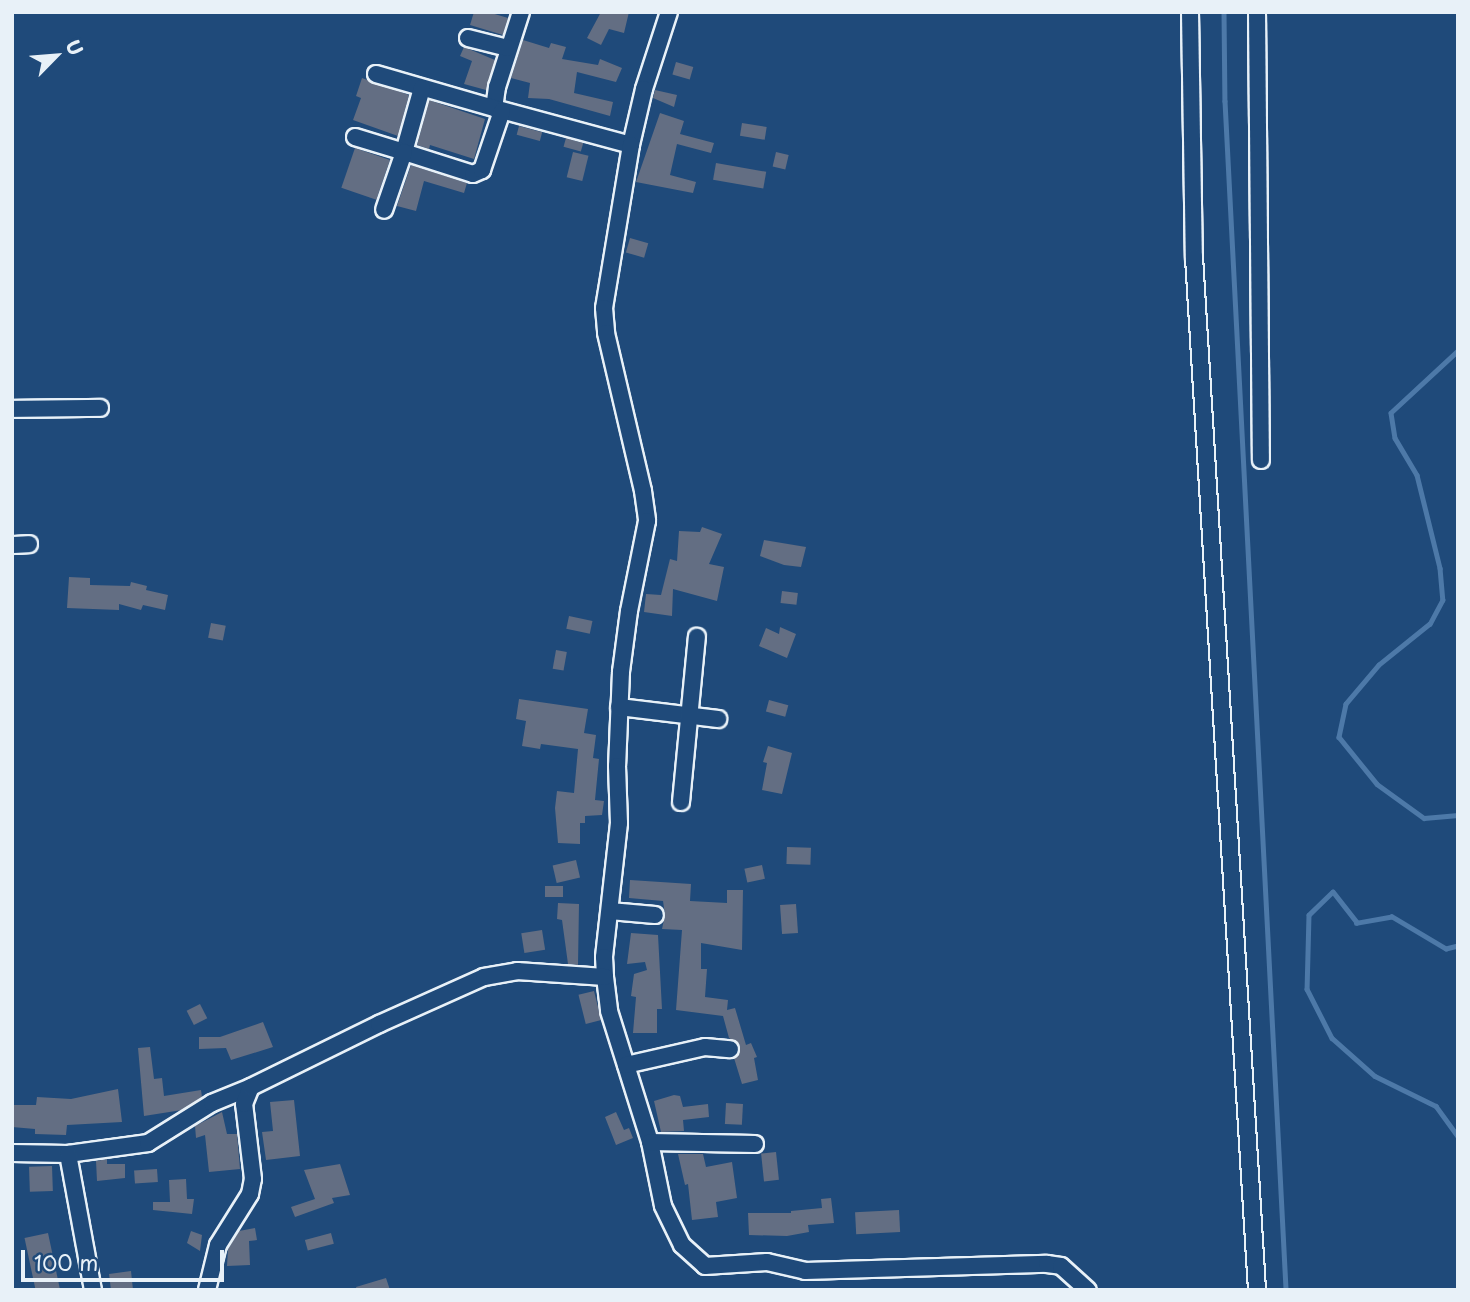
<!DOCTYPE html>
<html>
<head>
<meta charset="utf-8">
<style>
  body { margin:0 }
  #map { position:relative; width:1470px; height:1302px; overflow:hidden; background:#1f4a7a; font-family:"Playpen Sans",sans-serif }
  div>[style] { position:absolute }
  .stream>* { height:4.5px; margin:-2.25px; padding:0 2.25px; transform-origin:2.25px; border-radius:2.25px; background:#4d79a8 }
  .building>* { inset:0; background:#636e83; transform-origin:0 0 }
  .roads { filter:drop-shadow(2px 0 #e8f1f8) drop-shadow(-2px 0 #e8f1f8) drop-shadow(0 2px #e8f1f8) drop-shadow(0 -2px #e8f1f8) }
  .minor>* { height:16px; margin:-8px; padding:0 8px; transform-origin:8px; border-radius:8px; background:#1f4a7a }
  span { translate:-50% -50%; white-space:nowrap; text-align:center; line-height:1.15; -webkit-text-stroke:6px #1f4a7a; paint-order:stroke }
  .frame { position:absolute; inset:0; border:14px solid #e8f1f8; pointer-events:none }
  .north { position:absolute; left:21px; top:21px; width:70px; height:70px; -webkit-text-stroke:5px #1f4a7a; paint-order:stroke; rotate:65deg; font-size:19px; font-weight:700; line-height:28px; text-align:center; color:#e8f1f8 }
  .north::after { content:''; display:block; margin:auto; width:24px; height:32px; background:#e8f1f8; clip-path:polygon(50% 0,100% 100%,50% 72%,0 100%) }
  .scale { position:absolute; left:21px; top:1250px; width:203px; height:32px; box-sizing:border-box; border:4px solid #e8f1f8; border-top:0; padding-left:9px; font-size:21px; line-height:24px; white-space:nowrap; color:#e8f1f8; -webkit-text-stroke:5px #1f4a7a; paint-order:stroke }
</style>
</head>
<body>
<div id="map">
  <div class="stream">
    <i style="left:1224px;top:12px;width:89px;rotate:89.4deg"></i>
    <i style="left:1225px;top:101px;width:1191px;rotate:87.06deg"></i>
    <i style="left:1458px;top:351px;width:91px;rotate:137.2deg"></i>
    <i style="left:1391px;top:413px;width:25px;rotate:81deg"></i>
    <i style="left:1395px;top:438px;width:43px;rotate:59.3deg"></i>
    <i style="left:1417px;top:475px;width:96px;rotate:76.1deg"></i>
    <i style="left:1440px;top:568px;width:32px;rotate:85deg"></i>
    <i style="left:1443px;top:600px;width:27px;rotate:118deg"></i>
    <i style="left:1430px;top:624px;width:65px;rotate:141.2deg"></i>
    <i style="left:1379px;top:665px;width:51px;rotate:130.2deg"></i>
    <i style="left:1346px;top:704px;width:34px;rotate:102deg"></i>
    <i style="left:1339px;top:737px;width:60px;rotate:51deg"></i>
    <i style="left:1377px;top:784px;width:58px;rotate:35.9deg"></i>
    <i style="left:1424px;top:818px;width:34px;rotate:-5deg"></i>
    <i style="left:1458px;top:946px;width:12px;rotate:166deg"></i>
    <i style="left:1446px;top:949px;width:63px;rotate:-149.3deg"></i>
    <i style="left:1392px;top:917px;width:36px;rotate:170deg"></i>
    <i style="left:1357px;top:923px;width:39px;rotate:-128deg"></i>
    <i style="left:1333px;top:892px;width:33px;rotate:136deg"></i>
    <i style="left:1309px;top:915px;width:74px;rotate:91.5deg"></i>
    <i style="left:1307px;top:989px;width:55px;rotate:63deg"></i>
    <i style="left:1332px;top:1038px;width:57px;rotate:41.5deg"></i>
    <i style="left:1375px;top:1076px;width:68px;rotate:26.2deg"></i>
    <i style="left:1436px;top:1106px;width:37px;rotate:54deg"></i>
  </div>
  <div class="building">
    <i style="clip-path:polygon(474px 12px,488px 12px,508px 18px,503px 35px,470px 25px)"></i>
    <i style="clip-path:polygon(601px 12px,629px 12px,624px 33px,609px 29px,601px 45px,587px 38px)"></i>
    <i style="clip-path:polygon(523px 40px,549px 48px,551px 43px,566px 47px,562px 59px,598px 65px,600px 59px,622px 68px,616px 82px,577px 72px,574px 93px,613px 102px,610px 116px,549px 99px,528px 98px,530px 83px,511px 78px)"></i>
    <i style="clip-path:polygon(464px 47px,495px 60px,486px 90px,464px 84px,472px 61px,460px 56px)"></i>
    <i style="left:676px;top:62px;width:18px;height:13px;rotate:16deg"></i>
    <i style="clip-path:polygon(362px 78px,409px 95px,398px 136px,353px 120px,361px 98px,356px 96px)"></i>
    <i style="clip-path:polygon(655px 90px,677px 95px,674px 107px,653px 98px)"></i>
    <i style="clip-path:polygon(429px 100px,485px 119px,474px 159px,430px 145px,429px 149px,417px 145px)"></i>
    <i style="clip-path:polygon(660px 113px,684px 121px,680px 134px,714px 143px,711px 153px,677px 144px,670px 175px,696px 182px,693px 193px,636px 182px)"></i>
    <i style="left:742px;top:123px;width:25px;height:13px;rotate:9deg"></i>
    <i style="left:519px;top:126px;width:24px;height:9px;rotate:15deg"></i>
    <i style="left:566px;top:138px;width:18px;height:9px;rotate:16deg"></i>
    <i style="left:355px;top:148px;width:37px;height:42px;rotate:19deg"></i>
    <i style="left:573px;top:152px;width:16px;height:26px;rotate:14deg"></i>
    <i style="left:776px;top:152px;width:13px;height:15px;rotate:13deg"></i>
    <i style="left:716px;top:163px;width:51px;height:17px;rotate:10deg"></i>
    <i style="clip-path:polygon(411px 165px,467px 183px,464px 193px,424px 181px,416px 211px,397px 206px)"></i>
    <i style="left:630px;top:238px;width:19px;height:15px;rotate:16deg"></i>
    <i style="clip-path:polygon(702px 527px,722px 534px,709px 564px,724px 567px,717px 601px,673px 589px,672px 616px,644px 612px,646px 594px,661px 595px,670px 559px,677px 561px,679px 531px,700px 532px)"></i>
    <i style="clip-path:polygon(764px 540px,806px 547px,801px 567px,784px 565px,760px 556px)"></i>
    <i style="clip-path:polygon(69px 577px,90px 578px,90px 585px,130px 586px,131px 582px,147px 586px,146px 590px,168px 595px,165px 610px,143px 605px,141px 610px,119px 604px,119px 610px,67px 608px)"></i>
    <i style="left:782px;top:591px;width:16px;height:12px;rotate:7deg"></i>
    <i style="left:569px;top:616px;width:24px;height:13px;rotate:12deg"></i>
    <i style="left:211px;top:623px;width:15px;height:15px;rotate:11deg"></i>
    <i style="clip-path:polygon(780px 627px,796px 634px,787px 658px,759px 646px,766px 628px,779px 634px)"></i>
    <i style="left:556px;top:650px;width:11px;height:19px;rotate:10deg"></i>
    <i style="clip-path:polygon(519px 699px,588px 709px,584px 733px,596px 735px,593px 758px,599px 759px,595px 800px,604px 801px,602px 815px,585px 816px,585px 823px,580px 823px,580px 844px,558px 843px,555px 808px,557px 791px,574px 793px,578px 749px,541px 744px,540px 749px,522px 746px,526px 721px,516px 719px)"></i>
    <i style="left:769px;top:700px;width:20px;height:12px;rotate:15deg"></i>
    <i style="clip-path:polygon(768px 746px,792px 753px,782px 794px,762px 790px,767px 763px,763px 762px)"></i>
    <i style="left:787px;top:847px;width:24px;height:17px;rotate:2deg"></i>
    <i style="left:576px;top:860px;width:18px;height:24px;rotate:77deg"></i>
    <i style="left:762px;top:865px;width:14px;height:18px;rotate:78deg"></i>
    <i style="clip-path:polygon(630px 880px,691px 884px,690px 901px,727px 903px,727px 890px,743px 890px,742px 950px,701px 943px,701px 969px,707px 969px,705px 997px,728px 1000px,727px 1010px,735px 1008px,746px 1045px,751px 1043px,757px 1057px,754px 1058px,758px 1080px,742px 1084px,734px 1058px,739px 1054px,740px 1045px,729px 1038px,723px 1016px,676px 1010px,682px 930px,662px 929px,665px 915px,663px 901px,629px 898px)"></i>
    <i style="left:545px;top:886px;width:18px;height:11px"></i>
    <i style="clip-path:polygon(558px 903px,579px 904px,578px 965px,568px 964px,562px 920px,557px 919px)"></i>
    <i style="left:796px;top:904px;width:29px;height:16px;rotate:86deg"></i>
    <i style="left:542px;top:930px;width:20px;height:21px;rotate:81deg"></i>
    <i style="clip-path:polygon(631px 933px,658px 935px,662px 1009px,657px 1009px,657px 1033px,633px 1033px,636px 997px,631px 996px,634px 974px,647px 970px,645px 962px,627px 964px)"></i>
    <i style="left:594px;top:991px;width:30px;height:16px;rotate:76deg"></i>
    <i style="left:200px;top:1004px;width:16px;height:15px;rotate:63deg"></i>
    <i style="clip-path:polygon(263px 1022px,273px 1047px,231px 1060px,226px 1048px,199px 1049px,199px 1037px,220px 1037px)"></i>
    <i style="clip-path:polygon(150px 1047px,154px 1079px,162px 1078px,164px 1096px,201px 1090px,202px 1097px,182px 1110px,144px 1116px,138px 1048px)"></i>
    <i style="clip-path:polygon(118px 1089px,122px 1122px,67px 1125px,66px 1135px,35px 1134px,35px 1129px,12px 1127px,12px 1105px,36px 1105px,37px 1097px,71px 1099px)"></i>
    <i style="clip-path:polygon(674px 1095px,680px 1096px,683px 1107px,708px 1104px,709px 1117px,683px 1120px,684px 1131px,661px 1132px,654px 1101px)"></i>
    <i style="clip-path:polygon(294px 1100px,300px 1156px,266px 1160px,262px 1132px,273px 1131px,270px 1102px)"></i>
    <i style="left:726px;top:1103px;width:17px;height:21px;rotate:3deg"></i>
    <i style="clip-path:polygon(222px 1112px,227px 1134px,237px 1134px,240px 1169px,209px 1172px,205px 1135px,196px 1138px,195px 1126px)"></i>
    <i style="clip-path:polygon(616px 1112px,624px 1130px,629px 1128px,633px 1138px,616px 1145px,605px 1117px)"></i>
    <i style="left:776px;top:1152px;width:28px;height:15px;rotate:84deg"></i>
    <i style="clip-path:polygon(678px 1154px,703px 1154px,706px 1167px,732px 1162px,737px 1198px,716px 1202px,718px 1217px,692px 1220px,688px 1184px,685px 1185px)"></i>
    <i style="clip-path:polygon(107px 1159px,107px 1164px,125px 1164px,125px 1178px,97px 1181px,96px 1161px)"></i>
    <i style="clip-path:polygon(340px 1164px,350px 1195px,332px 1198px,334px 1203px,295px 1217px,291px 1207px,315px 1199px,304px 1170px)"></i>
    <i style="left:52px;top:1166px;width:25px;height:23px;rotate:88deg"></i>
    <i style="left:157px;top:1169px;width:13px;height:23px;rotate:86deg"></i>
    <i style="clip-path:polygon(186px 1179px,187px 1199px,194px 1199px,192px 1214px,153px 1210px,153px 1202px,170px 1202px,169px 1180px)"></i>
    <i style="clip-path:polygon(831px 1198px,834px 1223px,808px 1225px,809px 1232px,787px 1236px,749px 1235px,748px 1213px,791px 1213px,791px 1211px,822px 1208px,821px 1199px)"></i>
    <i style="left:899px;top:1210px;width:22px;height:44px;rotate:87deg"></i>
    <i style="clip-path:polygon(255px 1228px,257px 1240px,249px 1241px,250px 1265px,227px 1266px,228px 1249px,239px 1231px)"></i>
    <i style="clip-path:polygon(191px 1231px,202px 1235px,200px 1251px,187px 1243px)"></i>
    <i style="left:48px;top:1233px;width:58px;height:24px;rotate:78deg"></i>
    <i style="left:331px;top:1233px;width:11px;height:27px;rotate:75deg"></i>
    <i style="clip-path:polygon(131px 1271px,133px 1290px,111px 1290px,109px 1274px)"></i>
    <i style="clip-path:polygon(386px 1278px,390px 1290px,357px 1290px,356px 1287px)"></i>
  </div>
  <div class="roads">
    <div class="minor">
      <i style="left:521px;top:12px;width:79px;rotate:107.7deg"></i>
      <i style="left:497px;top:87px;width:21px;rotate:98deg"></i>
      <i style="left:494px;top:108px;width:142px;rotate:15.1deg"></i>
      <i style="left:669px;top:12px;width:81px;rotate:108deg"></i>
      <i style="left:644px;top:89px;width:57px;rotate:103.1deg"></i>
      <i style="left:631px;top:145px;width:165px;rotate:99.4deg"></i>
      <i style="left:604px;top:308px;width:25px;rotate:85deg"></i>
      <i style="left:606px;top:333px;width:162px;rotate:76.8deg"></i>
      <i style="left:643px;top:491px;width:30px;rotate:82deg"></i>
      <i style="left:647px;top:521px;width:92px;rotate:101.3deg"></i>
      <i style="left:629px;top:611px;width:62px;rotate:97.5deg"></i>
      <i style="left:621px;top:672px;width:94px;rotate:92.4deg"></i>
      <i style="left:617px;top:766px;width:57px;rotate:88deg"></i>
      <i style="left:619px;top:823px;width:135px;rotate:96.4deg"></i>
      <i style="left:604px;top:957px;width:20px;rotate:87deg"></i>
      <i style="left:605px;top:977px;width:34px;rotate:83deg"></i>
      <i style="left:609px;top:1011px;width:137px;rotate:72.6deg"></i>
      <i style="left:650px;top:1142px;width:65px;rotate:78.5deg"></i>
      <i style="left:663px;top:1206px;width:43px;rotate:64deg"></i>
      <i style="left:682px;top:1245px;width:31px;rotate:42deg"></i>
      <i style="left:705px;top:1266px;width:62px;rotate:-3.7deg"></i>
      <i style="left:767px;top:1262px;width:39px;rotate:13deg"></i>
      <i style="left:805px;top:1271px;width:242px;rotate:-1.7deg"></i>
      <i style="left:1047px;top:1264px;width:14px;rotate:8deg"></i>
      <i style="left:1061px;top:1266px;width:36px;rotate:42deg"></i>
      <i style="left:1190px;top:12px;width:245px;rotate:89.1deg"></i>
      <i style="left:1194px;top:257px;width:1035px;rotate:86.51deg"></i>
      <i style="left:1257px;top:12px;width:448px;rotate:89.5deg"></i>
      <i style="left:468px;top:38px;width:41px;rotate:14deg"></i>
      <i style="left:376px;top:74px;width:123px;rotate:16.1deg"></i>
      <i style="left:422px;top:88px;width:66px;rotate:105.7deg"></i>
      <i style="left:404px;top:152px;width:72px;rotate:17.7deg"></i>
      <i style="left:473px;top:174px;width:10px;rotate:-24deg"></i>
      <i style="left:482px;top:170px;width:62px;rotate:-71.3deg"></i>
      <i style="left:355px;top:137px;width:51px;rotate:17deg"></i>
      <i style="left:404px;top:152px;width:61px;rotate:109deg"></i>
      <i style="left:12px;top:409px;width:88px;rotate:-0.7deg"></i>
      <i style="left:12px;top:545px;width:17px;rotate:-3deg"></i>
      <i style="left:619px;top:707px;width:100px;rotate:6.9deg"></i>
      <i style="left:681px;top:802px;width:166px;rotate:-84.5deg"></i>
      <i style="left:610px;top:911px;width:45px;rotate:5.1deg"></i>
      <i style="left:626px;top:1065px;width:81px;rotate:-12.8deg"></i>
      <i style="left:705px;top:1047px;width:25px;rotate:5deg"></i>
      <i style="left:650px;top:1142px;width:105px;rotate:1.1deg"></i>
      <i style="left:12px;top:1153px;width:56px;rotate:1deg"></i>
      <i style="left:68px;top:1154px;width:81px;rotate:-7.8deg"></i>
      <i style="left:148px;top:1143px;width:75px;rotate:-32deg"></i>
      <i style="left:212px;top:1103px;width:42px;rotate:-22.3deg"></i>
      <i style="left:68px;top:1154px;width:138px;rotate:79.6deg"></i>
      <i style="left:207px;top:1290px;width:46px;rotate:-76.3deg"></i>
      <i style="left:218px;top:1245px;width:60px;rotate:-57.9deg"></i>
      <i style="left:250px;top:1194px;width:15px;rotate:-79deg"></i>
      <i style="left:253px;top:1179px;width:76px;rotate:-96.8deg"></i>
      <i style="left:244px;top:1104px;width:18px;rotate:-68deg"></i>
      <i style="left:251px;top:1087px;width:143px;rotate:-26.2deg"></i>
      <i style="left:379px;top:1024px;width:115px;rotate:-24.1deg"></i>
      <i style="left:484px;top:977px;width:34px;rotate:-10deg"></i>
      <i style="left:517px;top:971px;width:88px;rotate:3.9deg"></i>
    </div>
  </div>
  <div class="frame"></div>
  <div class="north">U</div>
  <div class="scale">100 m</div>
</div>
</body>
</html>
